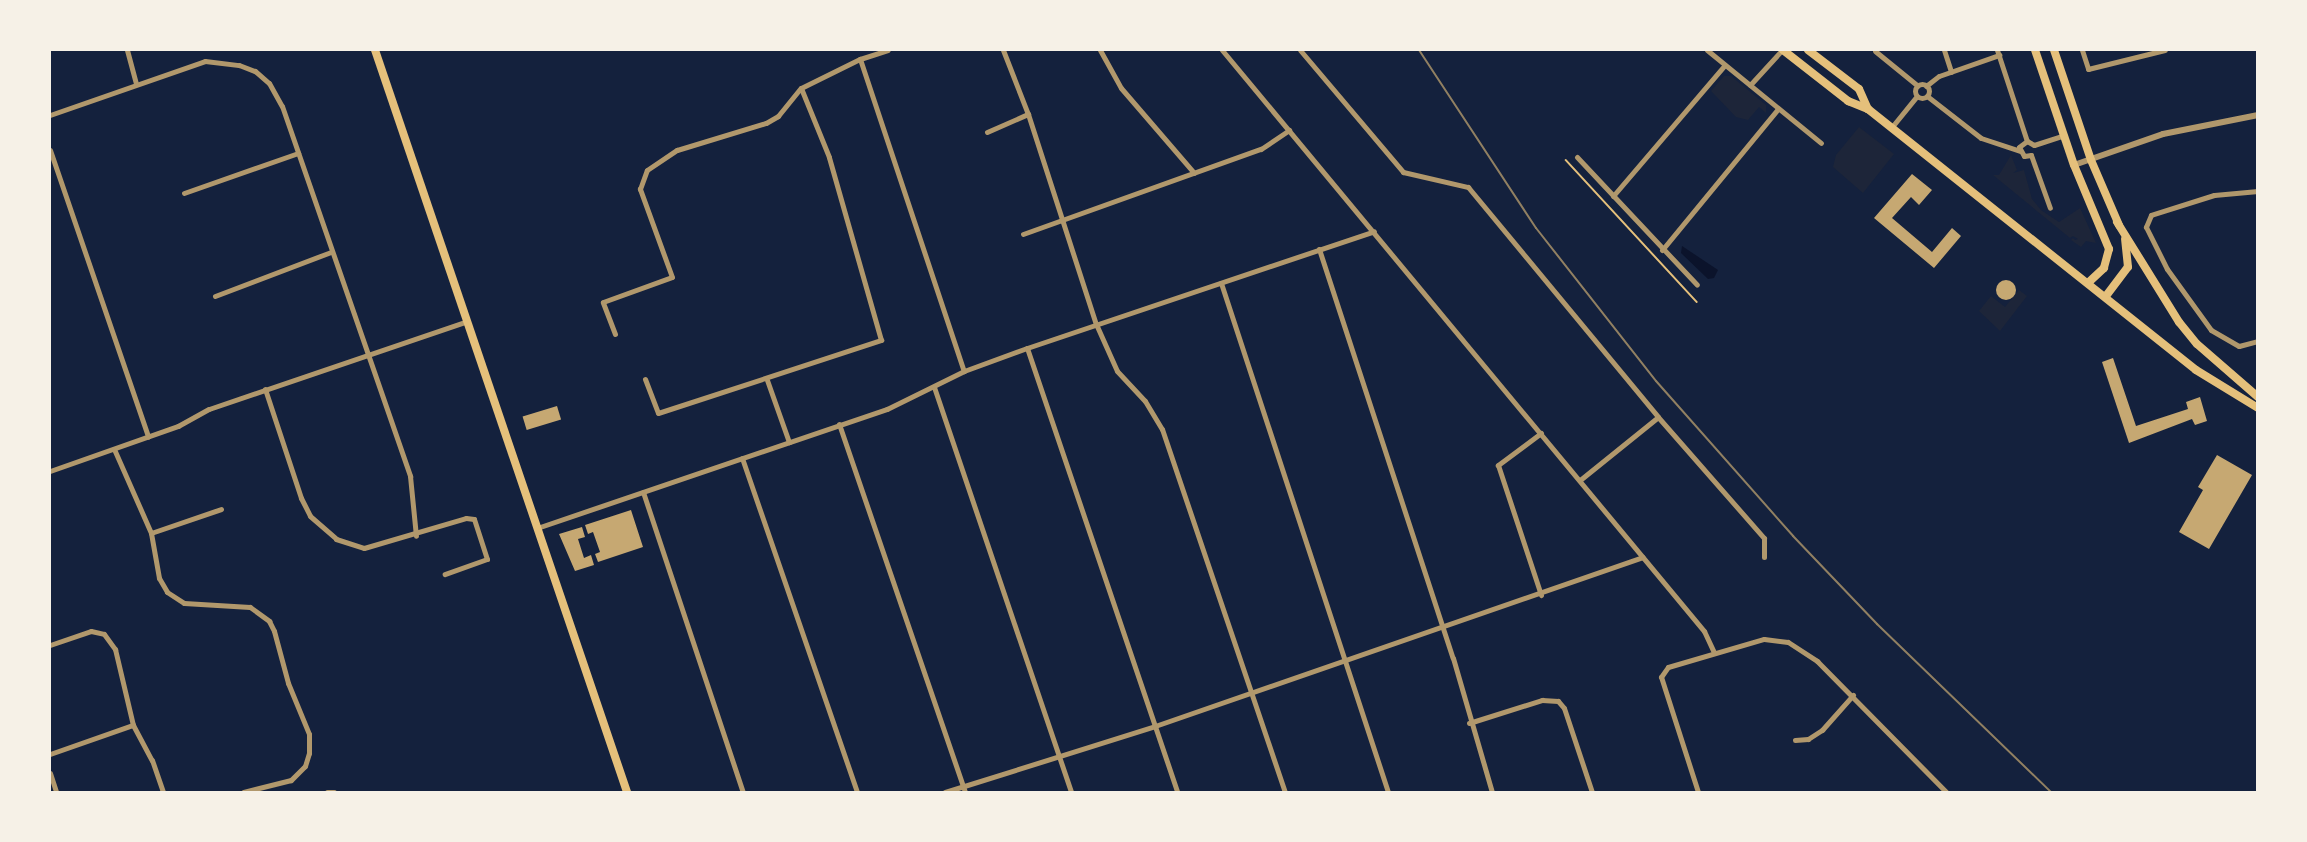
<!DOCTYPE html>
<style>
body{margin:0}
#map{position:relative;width:2307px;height:842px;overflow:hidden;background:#14213d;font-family:"Space Grotesk",sans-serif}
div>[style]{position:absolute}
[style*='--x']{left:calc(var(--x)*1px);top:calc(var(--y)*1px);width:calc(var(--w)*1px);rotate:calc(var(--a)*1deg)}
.green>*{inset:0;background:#1d2539}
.water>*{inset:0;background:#0b132b}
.building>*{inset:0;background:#c6a872;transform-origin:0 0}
.round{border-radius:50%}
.path>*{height:1.5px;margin:-0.75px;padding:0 0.75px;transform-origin:0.75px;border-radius:0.75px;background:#e5c07b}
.minor>*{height:5px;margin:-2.5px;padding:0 2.5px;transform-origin:2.5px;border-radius:2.5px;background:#b1986c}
.minor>.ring{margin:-2.5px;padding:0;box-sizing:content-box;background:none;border:5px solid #b1986c;border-radius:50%}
.tertiary>*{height:6px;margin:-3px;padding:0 3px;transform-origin:3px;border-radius:3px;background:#b1986c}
.secondary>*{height:8px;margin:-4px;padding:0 4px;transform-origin:4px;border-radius:4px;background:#e5c07b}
.primary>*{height:8px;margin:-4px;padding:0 4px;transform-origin:4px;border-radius:4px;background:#e5c07b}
.rail>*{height:2px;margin:-1px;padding:0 1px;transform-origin:1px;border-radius:1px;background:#918062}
span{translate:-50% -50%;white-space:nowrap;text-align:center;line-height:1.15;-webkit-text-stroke:4.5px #f6f1e7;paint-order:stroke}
.frame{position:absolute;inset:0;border:51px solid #f6f1e7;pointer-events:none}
</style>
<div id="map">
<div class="green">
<i style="clip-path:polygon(1724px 76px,1731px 76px,1766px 105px,1766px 113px,1759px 107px,1748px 120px,1736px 117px,1711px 91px)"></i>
<i style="clip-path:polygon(1859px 127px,1894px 154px,1863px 193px,1833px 167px,1836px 155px)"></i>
<i style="clip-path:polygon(2011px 155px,2017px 170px,2013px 173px,2024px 170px,2032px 199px,2041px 210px,2059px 222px,2080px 208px,2096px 243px,2086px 241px,2081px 247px,2071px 240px,2073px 238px,2075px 240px,2078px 239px,2073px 236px,2070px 238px,1993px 175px,1999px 175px)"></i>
<i style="clip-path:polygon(2019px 290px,2027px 296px,2000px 331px,1979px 311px,1991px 296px,2005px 307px)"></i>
</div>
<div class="water">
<i style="clip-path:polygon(1682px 246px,1718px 270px,1714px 278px,1708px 279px,1681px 253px)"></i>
</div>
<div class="building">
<i style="clip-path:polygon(1912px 174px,1932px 190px,1919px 205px,1911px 197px,1892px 218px,1932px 252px,1952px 228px,1961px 236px,1934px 268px,1874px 218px)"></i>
<i class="round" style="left:1996px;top:280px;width:20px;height:20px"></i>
<i style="clip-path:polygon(2113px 358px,2136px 426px,2188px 409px,2186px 402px,2200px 397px,2207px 421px,2195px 425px,2192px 419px,2129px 443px,2102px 362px)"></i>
<i style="left:557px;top:406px;width:14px;height:36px;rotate:73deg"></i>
<i style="clip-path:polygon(2217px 455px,2252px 475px,2209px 549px,2179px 532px,2203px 490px,2198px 487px)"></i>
<i style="clip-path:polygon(631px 510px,643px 547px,598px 562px,595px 554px,600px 552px,593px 532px,588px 534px,585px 525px)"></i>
<i style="clip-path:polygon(582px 527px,585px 537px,578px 539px,584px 558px,591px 555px,594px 565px,575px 571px,559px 534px)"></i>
</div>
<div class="path">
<i style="--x:1566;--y:160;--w:193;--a:47.3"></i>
</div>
<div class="minor">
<i style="--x:127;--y:50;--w:34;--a:75"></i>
<i style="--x:1003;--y:50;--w:69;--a:68.7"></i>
<i style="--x:1028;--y:114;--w:221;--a:72.1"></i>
<i style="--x:1096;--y:324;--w:51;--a:65.9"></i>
<i style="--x:1117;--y:371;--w:41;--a:47"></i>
<i style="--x:1145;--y:401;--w:33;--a:59"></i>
<i style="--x:1162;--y:429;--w:383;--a:71.3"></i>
<i style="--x:1100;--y:50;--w:43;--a:61.1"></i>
<i style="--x:1121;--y:88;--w:112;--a:49.3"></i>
<i style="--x:1222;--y:50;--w:755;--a:50.32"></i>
<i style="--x:1704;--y:631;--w:23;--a:65"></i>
<i style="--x:1300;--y:50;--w:160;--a:49.8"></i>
<i style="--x:1403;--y:172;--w:67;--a:13"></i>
<i style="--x:1468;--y:187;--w:298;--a:50.4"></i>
<i style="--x:1658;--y:417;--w:161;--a:48.8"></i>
<i style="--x:1764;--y:538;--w:19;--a:90"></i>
<i style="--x:1707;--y:50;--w:147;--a:39.2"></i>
<i style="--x:1944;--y:50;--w:23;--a:72"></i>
<i style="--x:1997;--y:50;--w:96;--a:71.8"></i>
<i style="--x:2082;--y:50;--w:20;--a:72"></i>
<i style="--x:2088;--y:69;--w:79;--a:-13.9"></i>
<i style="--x:1875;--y:51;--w:55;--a:39.1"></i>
<i style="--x:860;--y:59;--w:329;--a:71.6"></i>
<i class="ring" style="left:1915px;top:84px;width:9px;height:9px"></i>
<i style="--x:1750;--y:85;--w:47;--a:-47.6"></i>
<i style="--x:1926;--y:86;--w:16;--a:-38"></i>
<i style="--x:1939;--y:76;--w:64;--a:-19.3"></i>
<i style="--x:1927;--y:96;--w:68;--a:37.9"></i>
<i style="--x:1981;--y:138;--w:41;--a:18.4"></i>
<i style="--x:50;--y:115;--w:164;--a:-19.2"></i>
<i style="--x:205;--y:61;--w:34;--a:7"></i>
<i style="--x:239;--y:65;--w:17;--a:21"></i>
<i style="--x:255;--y:71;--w:18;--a:41"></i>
<i style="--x:269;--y:83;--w:26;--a:61"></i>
<i style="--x:282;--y:106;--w:392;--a:70.9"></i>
<i style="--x:410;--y:476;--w:60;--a:84.3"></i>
<i style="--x:1891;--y:128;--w:41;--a:-50.9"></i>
<i style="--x:987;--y:132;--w:45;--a:-23.7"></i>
<i style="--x:2034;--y:145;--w:32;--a:-18"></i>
<i style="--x:50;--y:150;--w:303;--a:71.1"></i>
<i style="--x:2031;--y:155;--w:56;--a:70.3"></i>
<i style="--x:2031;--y:155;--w:7;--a:172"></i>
<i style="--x:2024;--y:156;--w:10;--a:-119"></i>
<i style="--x:2019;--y:147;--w:10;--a:-37"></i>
<i style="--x:2027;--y:141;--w:8;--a:30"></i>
<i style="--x:1577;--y:157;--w:175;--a:46.8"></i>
<i style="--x:2258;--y:191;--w:44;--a:174.8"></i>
<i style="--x:2214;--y:195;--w:66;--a:162.4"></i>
<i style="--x:2151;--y:215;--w:13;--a:113"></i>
<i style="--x:2146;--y:227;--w:47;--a:63.4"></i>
<i style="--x:2167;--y:269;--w:75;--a:54.2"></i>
<i style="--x:2211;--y:330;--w:32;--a:30"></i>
<i style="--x:2239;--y:346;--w:20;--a:-15"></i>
<i style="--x:184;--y:193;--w:121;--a:-19.3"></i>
<i style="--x:1613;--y:196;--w:172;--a:-49.5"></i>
<i style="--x:1023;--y:234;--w:253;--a:-19.7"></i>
<i style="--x:1261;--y:149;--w:34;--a:-34"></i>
<i style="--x:1319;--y:249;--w:430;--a:71.9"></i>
<i style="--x:1453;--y:658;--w:140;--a:73.8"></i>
<i style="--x:1662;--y:250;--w:183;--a:-50.6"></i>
<i style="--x:1221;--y:283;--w:536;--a:71.84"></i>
<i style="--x:215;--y:296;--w:124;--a:-20.8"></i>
<i style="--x:615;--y:334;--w:34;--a:-111"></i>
<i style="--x:603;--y:302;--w:73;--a:-19.9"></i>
<i style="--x:672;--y:277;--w:94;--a:-110"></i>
<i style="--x:640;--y:189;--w:20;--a:-70"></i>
<i style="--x:647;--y:170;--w:36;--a:-34"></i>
<i style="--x:677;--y:150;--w:93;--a:-16.9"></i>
<i style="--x:766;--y:123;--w:14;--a:-30"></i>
<i style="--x:778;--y:116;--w:36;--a:-51"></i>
<i style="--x:1027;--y:348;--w:469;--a:71.3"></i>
<i style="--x:645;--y:379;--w:36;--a:69"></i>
<i style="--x:658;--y:413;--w:235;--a:-18.1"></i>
<i style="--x:881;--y:340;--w:190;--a:-105.9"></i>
<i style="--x:829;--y:157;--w:74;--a:-112.1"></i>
<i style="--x:801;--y:88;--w:66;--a:-26.2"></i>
<i style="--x:860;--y:59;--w:29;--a:-18"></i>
<i style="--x:767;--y:380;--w:66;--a:70.5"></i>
<i style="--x:934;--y:387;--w:428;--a:71.3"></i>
<i style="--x:265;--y:389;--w:115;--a:71.7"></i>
<i style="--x:301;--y:498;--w:20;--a:63"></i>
<i style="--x:310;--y:516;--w:35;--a:41"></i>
<i style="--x:336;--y:539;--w:29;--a:18"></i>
<i style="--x:364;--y:548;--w:106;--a:-16.4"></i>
<i style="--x:466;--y:518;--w:8;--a:7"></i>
<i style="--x:474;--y:519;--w:42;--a:72"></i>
<i style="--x:487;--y:559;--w:45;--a:160.3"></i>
<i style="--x:839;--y:424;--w:389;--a:71.1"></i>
<i style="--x:1541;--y:433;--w:54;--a:143.3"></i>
<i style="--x:1498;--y:465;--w:137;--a:71.7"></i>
<i style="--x:114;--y:449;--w:92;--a:66.2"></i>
<i style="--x:151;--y:533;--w:46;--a:79.9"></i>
<i style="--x:159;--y:578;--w:16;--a:60"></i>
<i style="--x:167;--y:592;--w:20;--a:33"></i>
<i style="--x:184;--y:603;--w:66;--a:3.5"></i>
<i style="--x:250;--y:607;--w:24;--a:36"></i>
<i style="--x:269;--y:621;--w:11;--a:63"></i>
<i style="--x:274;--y:631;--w:54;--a:74.9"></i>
<i style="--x:288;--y:683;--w:55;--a:67.6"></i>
<i style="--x:309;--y:734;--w:19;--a:90"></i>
<i style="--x:309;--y:753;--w:14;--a:107"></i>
<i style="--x:305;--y:766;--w:20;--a:135"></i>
<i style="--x:291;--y:780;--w:49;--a:166"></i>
<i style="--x:742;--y:458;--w:353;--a:71"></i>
<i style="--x:50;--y:471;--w:136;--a:-19.4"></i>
<i style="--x:178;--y:426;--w:35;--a:-29"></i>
<i style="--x:209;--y:409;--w:273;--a:-18.8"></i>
<i style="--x:1580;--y:480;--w:100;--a:-38.9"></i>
<i style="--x:643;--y:492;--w:316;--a:71.6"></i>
<i style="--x:537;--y:528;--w:370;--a:-18.8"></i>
<i style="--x:887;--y:409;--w:86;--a:-26.3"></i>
<i style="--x:964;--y:371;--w:67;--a:-20.1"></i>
<i style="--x:1027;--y:348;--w:366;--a:-18.6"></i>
<i style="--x:151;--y:533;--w:74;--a:-18.9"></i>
<i style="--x:50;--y:645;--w:43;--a:-18.9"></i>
<i style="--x:91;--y:631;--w:13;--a:13"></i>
<i style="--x:104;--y:634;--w:19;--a:54"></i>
<i style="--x:115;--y:649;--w:78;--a:76.7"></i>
<i style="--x:1469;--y:723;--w:77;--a:-17.5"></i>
<i style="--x:1542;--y:700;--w:16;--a:4"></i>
<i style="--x:1558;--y:701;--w:9;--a:49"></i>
<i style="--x:1564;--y:708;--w:89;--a:71.6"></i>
<i style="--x:1795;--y:740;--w:13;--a:-4"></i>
<i style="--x:1808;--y:739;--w:17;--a:-33"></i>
<i style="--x:1822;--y:730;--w:47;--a:-48.5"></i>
<i style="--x:50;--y:754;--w:88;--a:-19.3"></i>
<i style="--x:133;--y:725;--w:40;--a:62"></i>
<i style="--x:152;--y:760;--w:34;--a:71"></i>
<i style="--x:50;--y:773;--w:20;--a:72"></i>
<i style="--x:327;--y:792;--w:7;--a:0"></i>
<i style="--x:945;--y:792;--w:220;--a:-17.4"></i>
<i style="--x:1155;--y:726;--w:516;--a:-19.1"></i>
<i style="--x:1698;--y:792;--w:121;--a:-107.8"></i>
<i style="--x:1661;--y:677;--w:12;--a:-55"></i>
<i style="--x:1668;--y:667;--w:100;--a:-16.3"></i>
<i style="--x:1764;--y:639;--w:24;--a:7"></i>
<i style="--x:1788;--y:642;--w:35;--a:33"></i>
<i style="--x:1817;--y:661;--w:184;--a:45.4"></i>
</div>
<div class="tertiary">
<i style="--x:2074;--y:165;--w:94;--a:-19.2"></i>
<i style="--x:2163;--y:134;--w:97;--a:-11.3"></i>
</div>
<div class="secondary">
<i style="--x:375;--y:50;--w:784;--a:71.24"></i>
<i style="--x:2035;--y:50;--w:121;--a:71.3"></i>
<i style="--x:2074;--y:165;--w:91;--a:67.4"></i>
<i style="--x:2109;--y:249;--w:20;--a:105"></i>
<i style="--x:2104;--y:268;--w:22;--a:137"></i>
<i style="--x:2054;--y:50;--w:116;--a:71.4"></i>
<i style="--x:2091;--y:160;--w:71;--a:66.7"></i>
<i style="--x:2106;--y:296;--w:36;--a:-53"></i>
<i style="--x:2128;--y:267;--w:28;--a:-96"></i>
</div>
<div class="primary">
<i style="--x:1783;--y:50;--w:83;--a:38.1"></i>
<i style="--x:1848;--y:101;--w:22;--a:22"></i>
<i style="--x:1868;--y:109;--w:419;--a:38.5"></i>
<i style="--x:2196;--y:370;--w:73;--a:31.5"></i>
<i style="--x:1808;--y:50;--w:64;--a:37.4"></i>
<i style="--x:1859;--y:89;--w:22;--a:66"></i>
<i style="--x:2117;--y:222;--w:118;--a:58.2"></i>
<i style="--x:2179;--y:322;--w:28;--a:51"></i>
<i style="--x:2197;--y:344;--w:81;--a:41"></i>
</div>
<div class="rail">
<i style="--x:1419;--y:50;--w:213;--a:56.7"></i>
<i style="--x:1536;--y:228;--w:194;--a:51.9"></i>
<i style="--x:1656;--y:381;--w:207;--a:48.5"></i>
<i style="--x:1793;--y:536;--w:122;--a:46.3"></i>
<i style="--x:1877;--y:624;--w:242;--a:44"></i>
</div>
<div class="frame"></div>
</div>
